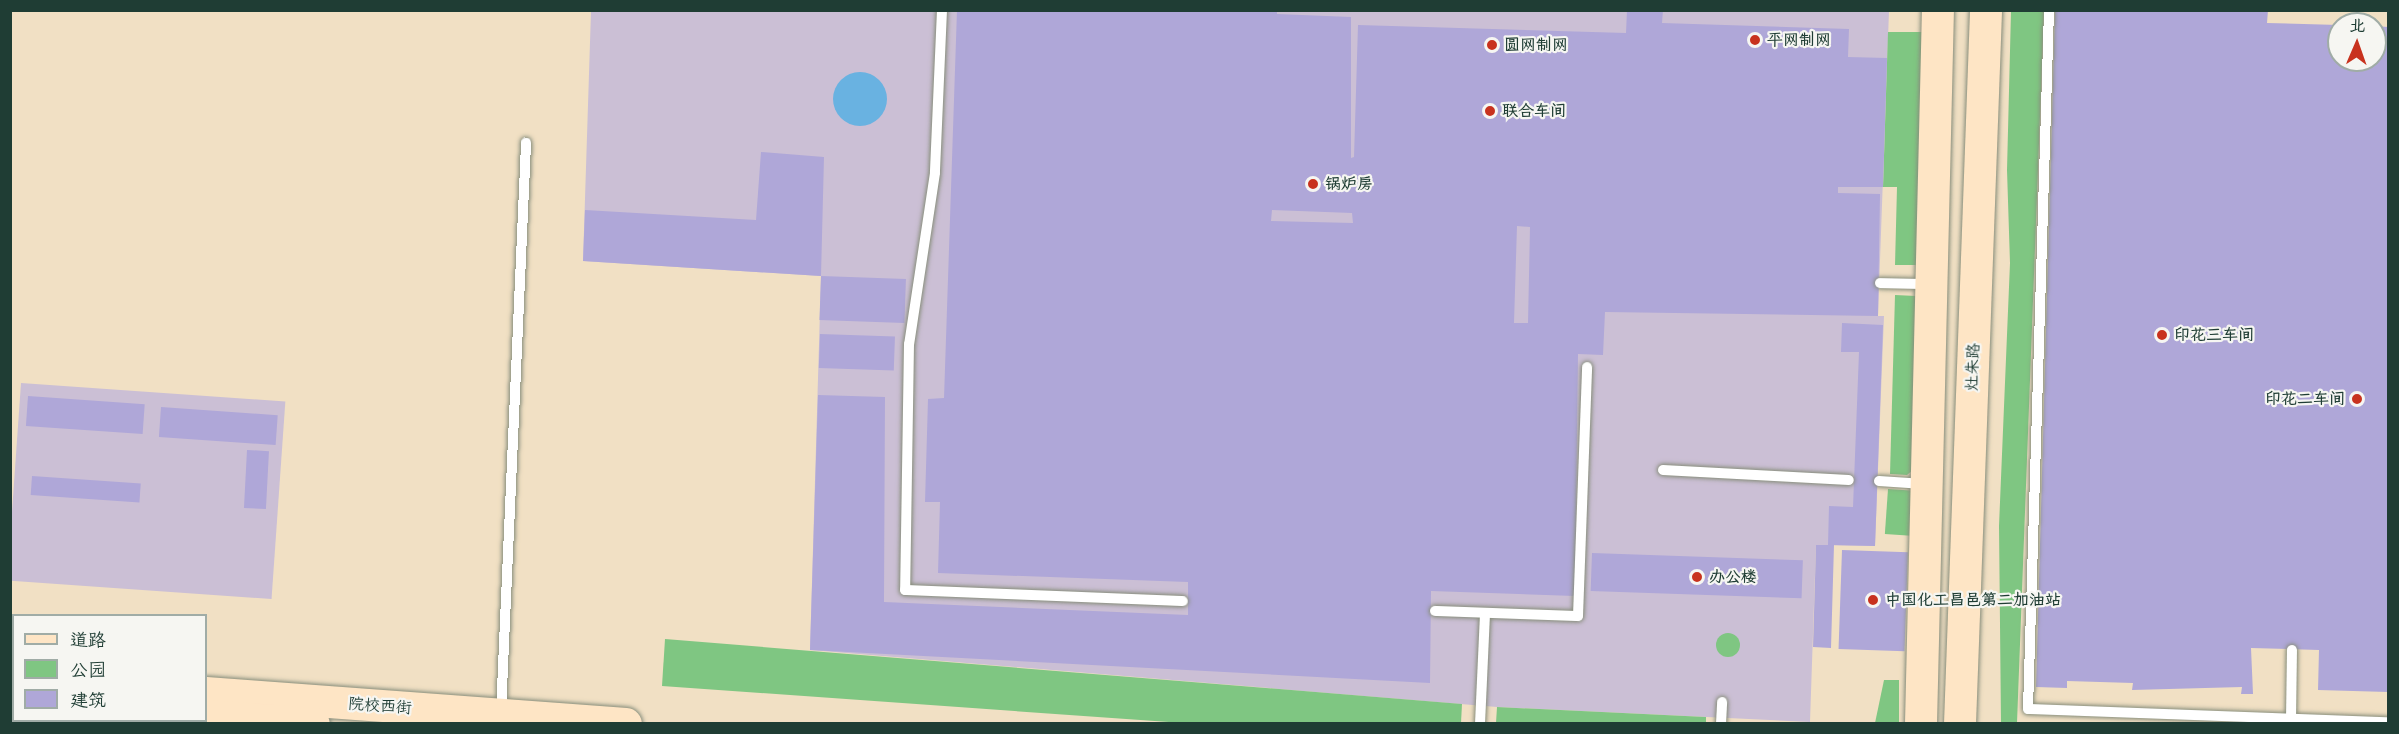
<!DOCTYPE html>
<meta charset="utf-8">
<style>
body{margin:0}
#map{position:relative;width:2399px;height:734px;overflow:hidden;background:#f1e0c4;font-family:"Comic Neue","LXGW WenKai TC",sans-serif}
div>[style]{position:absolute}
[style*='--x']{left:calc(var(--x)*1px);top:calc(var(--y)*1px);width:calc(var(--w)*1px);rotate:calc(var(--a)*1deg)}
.industrial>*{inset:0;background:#cbbfd5;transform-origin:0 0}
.green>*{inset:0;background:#7fc682;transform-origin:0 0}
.round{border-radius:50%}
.water>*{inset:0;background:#69b2e1}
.building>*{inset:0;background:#afa7d8;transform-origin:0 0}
.roads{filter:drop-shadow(0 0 2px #888e7c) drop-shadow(0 0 2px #888e7c)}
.lane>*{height:10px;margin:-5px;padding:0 5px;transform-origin:5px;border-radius:5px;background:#fff}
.secondary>*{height:32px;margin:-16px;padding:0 16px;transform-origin:16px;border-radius:16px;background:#fee5c5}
.dots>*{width:16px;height:16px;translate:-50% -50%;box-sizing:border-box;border:3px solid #f6f6f2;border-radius:50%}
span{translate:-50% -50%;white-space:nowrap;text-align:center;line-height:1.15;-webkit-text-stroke:4.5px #f6f6f2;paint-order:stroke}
.poi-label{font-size:16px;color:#1f3d34;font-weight:700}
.left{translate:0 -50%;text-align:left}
.right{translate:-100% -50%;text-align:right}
.street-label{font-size:16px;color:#1f3d34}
.frame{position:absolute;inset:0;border:12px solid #1f3d34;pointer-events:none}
.legend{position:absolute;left:12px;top:614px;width:195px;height:108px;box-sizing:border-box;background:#f6f6f2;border:2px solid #a0aca6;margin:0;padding:8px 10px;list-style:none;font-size:18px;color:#1f3d34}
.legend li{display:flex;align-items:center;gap:12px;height:30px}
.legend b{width:30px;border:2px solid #a0aca6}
.north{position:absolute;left:2327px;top:12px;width:60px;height:60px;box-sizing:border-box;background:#f6f6f2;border:2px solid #a0aca6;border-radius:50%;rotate:2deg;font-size:16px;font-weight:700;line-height:24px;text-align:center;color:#1f3d34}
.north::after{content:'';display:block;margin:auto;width:21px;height:27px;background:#c8321e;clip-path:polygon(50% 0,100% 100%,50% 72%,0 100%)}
</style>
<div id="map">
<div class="industrial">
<i style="clip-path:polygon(591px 11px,1889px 11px,1878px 316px,1884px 316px,1875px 546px,1816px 545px,1810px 722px,1497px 707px,810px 650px,821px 276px,583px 261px)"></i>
<i style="left:21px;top:383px;width:265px;height:198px;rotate:4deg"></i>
</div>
<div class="green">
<i style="clip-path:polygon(2011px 11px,2044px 11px,2017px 723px,2001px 724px,1999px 526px,2010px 263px,2007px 170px)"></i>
<i style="clip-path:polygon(1888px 32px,1924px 32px,1917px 265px,1895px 265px,1897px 187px,1883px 187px)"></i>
<i style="clip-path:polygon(1895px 295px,1916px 296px,1913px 470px,1907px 475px,1890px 474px)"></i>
<i style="left:1888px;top:489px;width:26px;height:45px;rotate:4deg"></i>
<i class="round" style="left:1716px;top:633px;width:24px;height:24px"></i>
<i style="clip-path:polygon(665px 639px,1462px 704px,1461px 723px,1183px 723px,662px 686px)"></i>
<i style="clip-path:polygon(1884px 680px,1899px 680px,1899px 723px,1875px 723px)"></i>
<i style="clip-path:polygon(1497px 707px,1706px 717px,1706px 723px,1496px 723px)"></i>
</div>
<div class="water">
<i class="round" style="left:833px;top:72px;width:54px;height:54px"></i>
</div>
<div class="building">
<i style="clip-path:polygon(evenodd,957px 10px,1277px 10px,1277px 14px,1351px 17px,1351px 158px,1354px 157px,1358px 25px,1626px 33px,1627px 10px,1663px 10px,1662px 23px,1849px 29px,1848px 57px,1887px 58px,1883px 187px,1838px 187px,1838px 193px,1880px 194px,1878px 316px,1605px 312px,1603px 355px,1578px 354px,1575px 596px,1431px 591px,1430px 683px,810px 650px,818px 395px,885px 397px,884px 602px,1188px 615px,1188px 582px,938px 573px,940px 502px,925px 502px,928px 399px,944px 398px,957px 10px,1272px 210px,1352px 213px,1353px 223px,1271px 221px,1272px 210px,957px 10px,1517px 226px,1530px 227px,1528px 323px,1514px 323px,1517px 226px)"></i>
<i style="clip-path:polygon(2055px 10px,2268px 10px,2267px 23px,2339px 25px,2339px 60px,2375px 60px,2375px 26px,2388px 27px,2388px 692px,2318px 690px,2319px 650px,2251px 648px,2253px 694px,2241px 694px,2242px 687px,2132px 690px,2133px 683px,2067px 681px,2067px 688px,2036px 687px)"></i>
<i style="clip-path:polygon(761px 152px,824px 157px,821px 276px,583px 261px,585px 210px,756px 220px)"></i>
<i style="left:821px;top:276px;width:85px;height:44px;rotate:2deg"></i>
<i style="clip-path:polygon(1842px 323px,1883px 325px,1875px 546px,1834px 545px,1831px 648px,1813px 647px,1816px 545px,1828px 545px,1829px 506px,1853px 507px,1859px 352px,1841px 352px)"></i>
<i style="left:820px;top:334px;width:75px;height:34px;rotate:2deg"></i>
<i style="left:28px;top:396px;width:117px;height:30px;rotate:4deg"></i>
<i style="left:161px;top:407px;width:117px;height:30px;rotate:4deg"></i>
<i style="left:247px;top:450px;width:22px;height:58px;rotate:3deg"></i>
<i style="left:32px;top:476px;width:109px;height:19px;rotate:4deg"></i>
<i style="left:1842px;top:550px;width:66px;height:99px;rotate:2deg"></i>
<i style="left:1592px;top:553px;width:211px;height:38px;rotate:2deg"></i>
</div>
<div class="roads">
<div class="lane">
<i style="--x:942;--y:10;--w:163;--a:92.5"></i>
<i style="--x:935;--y:173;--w:173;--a:98.6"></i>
<i style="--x:909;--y:344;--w:246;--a:90.9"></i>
<i style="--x:905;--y:590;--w:278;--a:2.3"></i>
<i style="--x:2049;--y:10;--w:699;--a:91.72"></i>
<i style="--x:2028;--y:709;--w:360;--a:2.1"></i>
<i style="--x:1880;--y:283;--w:49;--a:1.2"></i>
<i style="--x:1663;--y:470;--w:186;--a:3.1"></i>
<i style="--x:1879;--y:481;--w:45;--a:3.8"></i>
<i style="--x:1435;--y:611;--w:143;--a:2"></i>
<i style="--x:1578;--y:616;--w:249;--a:-87.9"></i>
<i style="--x:501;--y:712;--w:570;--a:-87.48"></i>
<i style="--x:2291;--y:720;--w:70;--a:-89.2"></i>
<i style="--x:1480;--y:724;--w:111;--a:-87.4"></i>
<i style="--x:1721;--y:724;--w:22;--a:-87"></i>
</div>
<div class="secondary">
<i style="--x:206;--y:693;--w:421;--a:4.2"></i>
<i style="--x:10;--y:701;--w:4;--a:14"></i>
<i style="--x:206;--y:716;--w:108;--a:4.2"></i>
<i style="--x:1921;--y:724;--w:714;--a:-88.64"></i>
<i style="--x:1960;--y:724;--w:714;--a:-87.91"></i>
</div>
</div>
<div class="dots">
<i style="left:1755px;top:40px;background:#c8321e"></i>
<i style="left:1492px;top:45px;background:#c8321e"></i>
<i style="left:1490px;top:111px;background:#c8321e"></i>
<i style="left:1313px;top:184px;background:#c8321e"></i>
<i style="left:2162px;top:335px;background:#c8321e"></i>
<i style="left:2357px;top:399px;background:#c8321e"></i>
<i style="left:1697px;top:577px;background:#c8321e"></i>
<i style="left:1873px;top:600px;background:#c8321e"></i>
</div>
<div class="poi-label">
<span class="left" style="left:1767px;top:40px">平网制网</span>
<span class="left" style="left:1504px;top:45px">圆网制网</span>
<span class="left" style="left:1502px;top:111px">联合车间</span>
<span class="left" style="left:1325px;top:184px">锅炉房</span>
<span class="left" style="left:2174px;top:335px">印花三车间</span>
<span class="right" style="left:2345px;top:399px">印花二车间</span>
<span class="left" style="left:1709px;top:577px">办公楼</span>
<span class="left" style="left:1885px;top:600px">中国化工昌邑第二加油站</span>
</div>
<div class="street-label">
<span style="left:1973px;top:367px;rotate:-88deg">灶朱路</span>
<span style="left:380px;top:706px;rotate:4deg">院校西街</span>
</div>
<div class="frame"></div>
<ul class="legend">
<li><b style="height:8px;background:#fee5c5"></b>道路</li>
<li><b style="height:16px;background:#7fc682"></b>公园</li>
<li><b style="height:16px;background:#afa7d8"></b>建筑</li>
</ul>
<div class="north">北</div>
</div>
